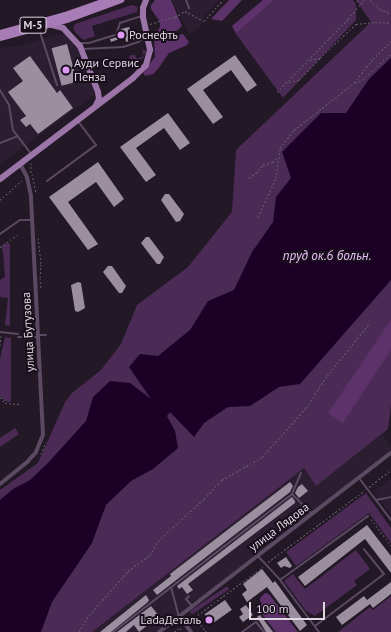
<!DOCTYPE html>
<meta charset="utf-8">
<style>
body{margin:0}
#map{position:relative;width:391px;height:632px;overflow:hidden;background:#221826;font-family:"PT Sans",sans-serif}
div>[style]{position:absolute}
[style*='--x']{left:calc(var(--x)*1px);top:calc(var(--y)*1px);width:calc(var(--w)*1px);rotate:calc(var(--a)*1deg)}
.built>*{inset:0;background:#2c1e31}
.green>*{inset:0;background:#4b2b55;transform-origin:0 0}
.forest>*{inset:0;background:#5d326b}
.water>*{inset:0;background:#1d0026}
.building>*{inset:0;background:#9b8e9f;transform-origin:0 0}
.path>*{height:1px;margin-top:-0.5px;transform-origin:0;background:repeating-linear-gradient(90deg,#655c68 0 2px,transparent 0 4px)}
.service>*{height:2px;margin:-1px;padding:0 1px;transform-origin:1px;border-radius:1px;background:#5c4962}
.minor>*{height:4px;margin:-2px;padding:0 2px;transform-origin:2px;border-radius:2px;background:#5c4962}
.primary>*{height:6px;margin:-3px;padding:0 3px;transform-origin:3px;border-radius:3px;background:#9b74a8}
.trunk>*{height:6px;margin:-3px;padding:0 3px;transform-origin:3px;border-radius:3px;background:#a87cb6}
.dots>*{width:11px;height:11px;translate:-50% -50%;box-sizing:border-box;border:2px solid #190f1c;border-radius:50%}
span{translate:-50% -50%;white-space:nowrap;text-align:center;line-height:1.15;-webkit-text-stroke:4px #190f1c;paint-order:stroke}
.shield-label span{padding:1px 3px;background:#190f1c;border:1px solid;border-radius:3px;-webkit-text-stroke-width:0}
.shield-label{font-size:11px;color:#dfd8e1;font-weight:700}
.poi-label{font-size:12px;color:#dfd8e1}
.left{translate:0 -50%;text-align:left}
.right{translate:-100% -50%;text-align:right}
.street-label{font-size:12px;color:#dfd8e1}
.water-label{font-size:13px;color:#e8c2f6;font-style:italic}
.scale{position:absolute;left:249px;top:602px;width:76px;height:18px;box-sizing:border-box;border:2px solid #dfd8e1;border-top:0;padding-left:5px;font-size:12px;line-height:14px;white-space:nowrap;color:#dfd8e1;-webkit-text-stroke:3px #190f1c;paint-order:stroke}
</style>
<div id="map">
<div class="built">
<i style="clip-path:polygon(172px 0,219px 0,204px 17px,200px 27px,189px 34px)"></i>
<i style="clip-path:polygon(64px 33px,80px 49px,95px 91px,94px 95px,0 164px,0 48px,19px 46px)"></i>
<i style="clip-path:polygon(382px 434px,391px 447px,391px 450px,156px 632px,92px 632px,304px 468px,316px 486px)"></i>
<i style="clip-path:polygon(391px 479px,391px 515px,374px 492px)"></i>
<i style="clip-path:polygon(270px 610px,286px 632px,240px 632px,256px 620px,255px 617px)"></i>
</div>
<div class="green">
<i style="clip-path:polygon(274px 0,353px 0,356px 4px,356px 20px,283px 98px,236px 34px)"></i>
<i style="clip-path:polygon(356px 0,391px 0,391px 405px,388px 429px,316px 486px,304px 468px,92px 632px,0 632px,0 490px,38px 463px,65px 402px,72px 393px,101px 370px,121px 344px,137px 305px,188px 267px,232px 212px,236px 150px,371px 22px)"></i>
<i style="clip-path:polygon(132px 5px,138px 7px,137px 12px,92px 26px,95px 36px,93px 37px,83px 40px,75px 32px,73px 27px,75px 24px)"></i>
<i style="clip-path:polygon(142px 49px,146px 51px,143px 58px,116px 69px,112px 67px,112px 61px,119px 59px,121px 63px,130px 61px,129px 56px,132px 55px,135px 55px,137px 59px,144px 56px)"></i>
<i style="clip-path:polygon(7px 243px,10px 244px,10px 326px,5px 325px,8px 298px,0 297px,0 280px,5px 277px,3px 251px,1px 247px)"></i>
<i style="clip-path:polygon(5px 337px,11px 338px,11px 402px,4px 401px,0 396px,0 359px)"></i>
<i style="clip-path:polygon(15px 428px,19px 434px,0 447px,0 438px)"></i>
<i style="clip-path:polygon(366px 493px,391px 528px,391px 543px,369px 513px,296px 566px,286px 552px)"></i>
<i style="clip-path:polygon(356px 550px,370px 569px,354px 581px,357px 585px,315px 616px,306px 611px,284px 581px,293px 574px,305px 589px)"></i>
<i style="left:227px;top:586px;width:4px;height:45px;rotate:56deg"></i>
<i style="clip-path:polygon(391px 596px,391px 632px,338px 632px,370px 607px,373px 610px)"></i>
</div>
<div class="forest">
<i style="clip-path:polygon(155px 0,171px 0,182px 26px,174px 33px,174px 36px,183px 34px,189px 42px,187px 45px,169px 53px,158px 69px,153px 74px,145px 76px,143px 72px,155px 57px,154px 37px,160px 27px,160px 22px,151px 9px,151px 5px)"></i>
<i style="clip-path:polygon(229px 0,242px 0,222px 21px,211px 19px)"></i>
<i style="clip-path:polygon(263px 0,274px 0,236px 34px,232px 26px)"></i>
<i style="clip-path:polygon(391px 320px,391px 350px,343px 423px,328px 413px)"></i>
<i style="clip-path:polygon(265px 593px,269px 594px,298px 632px,276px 632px,272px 627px,261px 612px,260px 598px)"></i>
</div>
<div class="water">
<i style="clip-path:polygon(391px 58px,391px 280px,300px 384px,279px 387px,250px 406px,228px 407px,204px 423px,194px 437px,170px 412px,167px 416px,175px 431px,178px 448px,153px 469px,131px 481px,106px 505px,92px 543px,52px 602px,41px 632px,0 632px,0 500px,13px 489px,30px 480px,47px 464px,86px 421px,93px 397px,110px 381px,130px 383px,151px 399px,129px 367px,140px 354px,158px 356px,190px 330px,208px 301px,234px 290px,252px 252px,273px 222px,276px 197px,291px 178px,282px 152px,321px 113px,346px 113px,369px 79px)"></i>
</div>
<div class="building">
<i style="clip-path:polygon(129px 27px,135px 39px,126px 42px,125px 37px,111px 42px,110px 39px,118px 37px,121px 29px)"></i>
<i style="left:67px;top:44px;width:39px;height:16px;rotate:75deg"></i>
<i style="clip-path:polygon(235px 55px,257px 85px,247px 92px,231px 70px,203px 90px,223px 117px,213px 124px,187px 89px)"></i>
<i style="clip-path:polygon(30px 56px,57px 93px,60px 90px,73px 108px,38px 134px,30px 124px,26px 127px,20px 120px,26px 116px,8px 92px,23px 81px,13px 68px)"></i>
<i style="clip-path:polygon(168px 113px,190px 143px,180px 150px,164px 128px,136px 148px,156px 175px,146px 182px,120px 147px)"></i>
<i style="clip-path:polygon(98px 162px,124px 199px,114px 207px,96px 182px,68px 202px,98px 244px,88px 250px,49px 197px)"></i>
<i style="clip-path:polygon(165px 194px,169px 194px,184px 214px,180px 221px,176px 222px,161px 200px)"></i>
<i style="clip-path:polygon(146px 237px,149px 237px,164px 257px,160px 264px,157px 264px,141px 243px)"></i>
<i style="clip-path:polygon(108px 266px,112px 266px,126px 286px,122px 293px,119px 293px,103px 272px)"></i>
<i style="clip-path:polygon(78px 282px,81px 283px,85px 308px,78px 312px,75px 311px,71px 285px)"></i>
<i style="clip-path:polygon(290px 482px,293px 486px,290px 492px,157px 595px,153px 590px,171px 576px,170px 574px)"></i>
<i style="clip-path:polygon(302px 484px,308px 491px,299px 498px,295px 493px,298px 487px)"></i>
<i style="clip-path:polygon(292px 497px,295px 501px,295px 503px,188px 584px,193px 590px,187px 594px,182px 587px,179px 589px,177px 586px)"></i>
<i style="clip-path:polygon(367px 525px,391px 556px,391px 573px,365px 539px,305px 586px,298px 577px)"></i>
<i style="clip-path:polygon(286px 557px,292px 566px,290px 568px,284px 566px,281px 568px,277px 563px)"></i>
<i style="clip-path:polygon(262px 569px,273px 583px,275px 581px,307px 625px,300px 631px,267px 587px,247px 602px,242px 594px,247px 590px,243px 584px)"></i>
<i style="clip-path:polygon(391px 582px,391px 594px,373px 608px,370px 604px,342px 625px,336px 617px,364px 596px,367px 600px)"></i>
<i style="clip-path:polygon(146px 595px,149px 600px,148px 602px,111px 632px,100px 632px)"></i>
<i style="left:225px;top:600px;width:12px;height:25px;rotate:55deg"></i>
<i style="clip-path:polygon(246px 605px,253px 615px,243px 622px,239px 617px,243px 614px,240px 609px)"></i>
<i style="clip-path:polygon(151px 606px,159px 616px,139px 632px,134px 625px,126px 632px,117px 632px)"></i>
<i style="clip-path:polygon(260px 615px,273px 632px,266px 632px,257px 617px)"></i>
</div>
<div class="path">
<i style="--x:357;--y:0;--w:5;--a:53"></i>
<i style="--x:370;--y:0;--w:13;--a:42"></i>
<i style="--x:380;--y:9;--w:12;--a:24"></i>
<i style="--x:150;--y:24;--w:26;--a:-16"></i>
<i style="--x:175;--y:17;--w:12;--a:-31"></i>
<i style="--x:185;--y:11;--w:21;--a:28"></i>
<i style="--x:204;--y:21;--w:28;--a:-48"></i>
<i style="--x:310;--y:60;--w:10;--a:-11"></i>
<i style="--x:320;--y:58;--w:50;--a:-43.4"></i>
<i style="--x:356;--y:24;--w:19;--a:-6"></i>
<i style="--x:375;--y:22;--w:16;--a:4"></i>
<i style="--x:289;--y:82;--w:10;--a:-11"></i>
<i style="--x:299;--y:80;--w:30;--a:-46"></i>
<i style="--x:355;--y:83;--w:8;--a:-23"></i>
<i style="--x:362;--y:80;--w:39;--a:-42"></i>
<i style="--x:277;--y:92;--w:102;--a:-45.8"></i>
<i style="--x:348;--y:19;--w:25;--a:-50"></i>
<i style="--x:31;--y:163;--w:10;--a:90"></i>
<i style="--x:32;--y:174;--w:19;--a:78"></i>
<i style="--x:249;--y:178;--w:9;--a:-36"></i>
<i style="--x:256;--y:173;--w:11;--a:-49"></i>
<i style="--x:263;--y:165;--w:9;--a:-18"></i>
<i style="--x:272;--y:162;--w:8;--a:-40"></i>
<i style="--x:0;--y:200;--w:31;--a:-42"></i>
<i style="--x:258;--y:217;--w:43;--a:-65.2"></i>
<i style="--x:276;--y:178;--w:30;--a:-82"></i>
<i style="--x:280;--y:148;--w:23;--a:-52"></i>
<i style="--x:294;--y:130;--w:76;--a:-38.1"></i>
<i style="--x:354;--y:83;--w:31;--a:-52"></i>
<i style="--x:373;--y:59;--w:25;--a:-45"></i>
<i style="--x:38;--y:238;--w:26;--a:83"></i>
<i style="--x:41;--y:264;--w:13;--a:94"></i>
<i style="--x:0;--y:247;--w:21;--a:-35"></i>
<i style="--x:40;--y:278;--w:11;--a:85"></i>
<i style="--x:31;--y:289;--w:21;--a:87"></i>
<i style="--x:0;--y:345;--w:10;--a:-84"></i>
<i style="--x:0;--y:397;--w:8;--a:50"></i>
<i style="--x:5;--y:403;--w:15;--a:4"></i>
<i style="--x:41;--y:454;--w:13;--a:-67"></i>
<i style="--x:369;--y:487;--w:28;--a:-38"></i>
<i style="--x:371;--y:519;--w:34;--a:53"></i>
<i style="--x:268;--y:562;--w:119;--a:-36.5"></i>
<i style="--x:196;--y:618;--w:17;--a:54"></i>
<i style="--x:188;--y:622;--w:93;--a:-36.3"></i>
<i style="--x:180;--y:628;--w:5;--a:53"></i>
<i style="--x:79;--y:632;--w:20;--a:-60"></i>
<i style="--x:89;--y:615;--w:59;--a:-48.4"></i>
<i style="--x:128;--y:571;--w:27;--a:-36"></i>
<i style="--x:150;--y:555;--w:16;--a:-60"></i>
<i style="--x:158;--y:541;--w:62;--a:-42.4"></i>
<i style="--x:204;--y:499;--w:26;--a:-47"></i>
<i style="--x:222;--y:480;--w:46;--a:-29.9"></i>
<i style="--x:262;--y:457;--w:66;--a:-48.1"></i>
<i style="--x:306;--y:408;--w:38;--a:-57"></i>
<i style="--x:327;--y:376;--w:67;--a:-51.1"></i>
<i style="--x:174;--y:632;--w:8;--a:-40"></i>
</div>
<div class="service">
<i style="--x:186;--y:0;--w:9;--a:69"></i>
<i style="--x:39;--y:29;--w:59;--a:72.2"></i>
<i style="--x:80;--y:43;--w:9;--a:0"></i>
<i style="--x:89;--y:43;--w:28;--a:-17"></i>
<i style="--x:116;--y:35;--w:13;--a:-72"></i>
<i style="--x:120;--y:23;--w:23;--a:-18"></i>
<i style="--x:83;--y:49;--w:40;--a:-2.9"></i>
<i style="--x:123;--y:47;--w:16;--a:-18"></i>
<i style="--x:138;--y:42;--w:9;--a:-32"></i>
<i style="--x:0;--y:90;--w:17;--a:59"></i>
<i style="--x:9;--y:105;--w:25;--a:81"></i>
<i style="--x:13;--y:130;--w:30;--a:53"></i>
<i style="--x:0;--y:143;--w:19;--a:-21"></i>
<i style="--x:47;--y:181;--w:61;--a:-36.3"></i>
<i style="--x:96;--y:145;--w:30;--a:-127"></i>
<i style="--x:0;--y:234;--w:24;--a:-35"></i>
<i style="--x:20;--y:220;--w:12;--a:0"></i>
<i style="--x:0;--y:332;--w:18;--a:6"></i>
<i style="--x:39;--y:335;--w:7;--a:0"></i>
<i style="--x:18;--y:337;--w:20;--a:0"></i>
<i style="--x:359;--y:478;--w:53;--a:52.7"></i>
<i style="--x:292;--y:494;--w:23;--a:-67"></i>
<i style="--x:376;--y:500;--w:15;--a:-11"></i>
<i style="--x:257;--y:555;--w:34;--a:47"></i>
<i style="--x:280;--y:580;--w:65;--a:53.1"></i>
<i style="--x:280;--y:580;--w:109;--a:-36"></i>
<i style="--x:171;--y:587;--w:30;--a:75"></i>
<i style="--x:189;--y:596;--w:4;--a:135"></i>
<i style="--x:186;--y:599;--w:9;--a:49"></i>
<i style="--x:315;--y:626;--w:86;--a:-37"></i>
<i style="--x:384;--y:574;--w:32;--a:-129"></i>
<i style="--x:113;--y:632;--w:226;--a:-37.6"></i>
<i style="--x:292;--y:494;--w:27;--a:45"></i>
<i style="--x:242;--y:632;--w:17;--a:-36"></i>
<i style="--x:256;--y:622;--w:13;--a:51"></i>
</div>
<div class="minor">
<i style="--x:0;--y:484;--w:36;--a:-39"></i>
<i style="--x:28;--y:461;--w:12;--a:-48"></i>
<i style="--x:36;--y:452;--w:18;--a:-68"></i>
<i style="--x:43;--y:435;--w:239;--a:-92.9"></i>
<i style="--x:31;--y:196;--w:19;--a:-102"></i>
<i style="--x:27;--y:177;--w:15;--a:-118"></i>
<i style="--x:179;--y:616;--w:20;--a:53"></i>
<i style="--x:159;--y:632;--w:293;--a:-37.7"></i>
</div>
<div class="primary">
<i style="--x:52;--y:25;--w:11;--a:15"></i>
<i style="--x:63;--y:28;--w:25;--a:47"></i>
<i style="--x:80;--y:46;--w:49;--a:68.6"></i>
<i style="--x:98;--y:92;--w:7;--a:82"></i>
<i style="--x:99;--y:99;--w:7;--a:117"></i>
<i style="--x:0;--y:179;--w:167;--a:-37.2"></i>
<i style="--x:133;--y:78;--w:18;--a:-45"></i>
<i style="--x:146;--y:65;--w:16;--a:-75"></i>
<i style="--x:150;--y:50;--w:34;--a:-102"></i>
<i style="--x:143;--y:17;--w:9;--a:-90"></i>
<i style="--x:143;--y:8;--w:9;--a:-69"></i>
</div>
<div class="trunk">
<i style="--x:0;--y:33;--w:67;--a:-15.5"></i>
<i style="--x:65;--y:15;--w:46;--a:-19.2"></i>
<i style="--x:0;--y:38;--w:69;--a:-15"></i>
<i style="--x:67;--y:20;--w:58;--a:-20.3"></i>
</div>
<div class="dots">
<i style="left:121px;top:35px;background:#dd99f4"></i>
<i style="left:66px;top:70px;background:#dd99f4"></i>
<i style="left:209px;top:620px;background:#dd99f4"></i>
</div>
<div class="shield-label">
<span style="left:33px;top:25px">М-5</span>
</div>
<div class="poi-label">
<span class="left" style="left:129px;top:35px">Роснефть</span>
<span class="left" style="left:74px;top:70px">Ауди Сервис<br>Пенза</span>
<span class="right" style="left:201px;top:620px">LadaДеталь</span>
</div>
<div class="street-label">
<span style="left:28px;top:332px;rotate:-93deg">улица Бутузова</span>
<span style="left:279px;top:527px;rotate:-37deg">улица Лядова</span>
</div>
<div class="water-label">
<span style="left:327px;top:256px">пруд ок.6 больн.</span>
</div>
<div class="scale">100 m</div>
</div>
